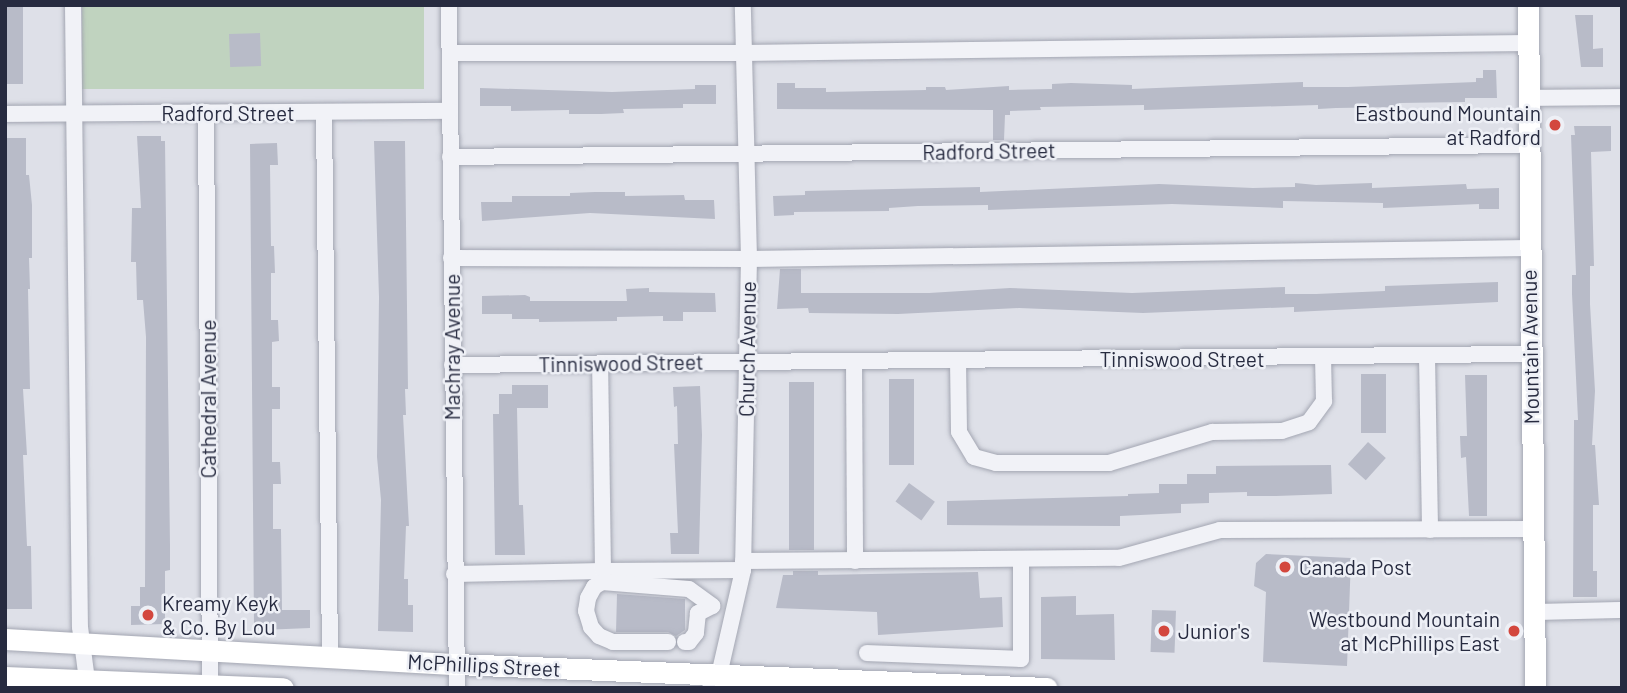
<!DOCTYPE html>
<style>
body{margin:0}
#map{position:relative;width:1627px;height:693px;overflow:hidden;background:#dee0e8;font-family:Barlow,sans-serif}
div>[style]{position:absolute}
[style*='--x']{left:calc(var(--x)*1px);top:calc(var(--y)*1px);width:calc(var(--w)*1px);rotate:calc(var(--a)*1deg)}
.green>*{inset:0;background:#c0d3bf;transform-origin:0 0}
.building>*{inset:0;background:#b8bbc8;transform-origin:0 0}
.roads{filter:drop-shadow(0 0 2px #a3a6b2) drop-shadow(0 0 2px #a3a6b2)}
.minor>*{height:16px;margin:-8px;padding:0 8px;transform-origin:8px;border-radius:8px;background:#f1f2f7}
.major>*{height:21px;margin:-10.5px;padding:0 10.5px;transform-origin:10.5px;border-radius:10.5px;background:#fff}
.dots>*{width:19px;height:19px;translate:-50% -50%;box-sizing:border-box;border:4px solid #eef0f6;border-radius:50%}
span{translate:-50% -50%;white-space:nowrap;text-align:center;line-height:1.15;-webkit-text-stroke:5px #eef0f6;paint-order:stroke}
.street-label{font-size:21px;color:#272b40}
.poi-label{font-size:21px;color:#272b40}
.right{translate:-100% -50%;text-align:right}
.left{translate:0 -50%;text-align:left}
.frame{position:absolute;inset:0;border:7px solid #272b40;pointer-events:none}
</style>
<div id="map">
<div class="green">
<i style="left:82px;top:5px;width:342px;height:84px"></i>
</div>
<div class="building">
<i style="left:5px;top:5px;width:18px;height:79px"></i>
<i style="clip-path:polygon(1575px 15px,1593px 15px,1593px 49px,1603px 48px,1603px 67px,1581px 67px)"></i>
<i style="left:260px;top:33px;width:33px;height:31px;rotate:88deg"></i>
<i style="clip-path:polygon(1483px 70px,1496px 70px,1497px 98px,1465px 98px,1465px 102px,1399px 103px,1399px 107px,1336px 108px,1318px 109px,1318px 105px,1144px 110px,1144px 105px,1040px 107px,1041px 110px,1010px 111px,1010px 115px,1005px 115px,1004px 140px,993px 140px,993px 110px,777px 109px,777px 83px,795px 83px,795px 88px,826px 88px,826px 92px,926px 90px,926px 87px,945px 87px,946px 90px,1009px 86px,1009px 90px,1052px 89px,1052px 84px,1071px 83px,1132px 85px,1132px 89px,1303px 82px,1303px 87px,1348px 87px,1476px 82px,1476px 78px,1483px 78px)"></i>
<i style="clip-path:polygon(695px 85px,716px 85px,716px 104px,683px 104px,683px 108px,623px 109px,624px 113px,601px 114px,569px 114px,569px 110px,511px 111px,511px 106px,480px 106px,480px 88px,612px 92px,695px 89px)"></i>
<i style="clip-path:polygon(1574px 126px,1611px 126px,1611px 151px,1591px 152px,1594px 266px,1590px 266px,1590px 304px,1595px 391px,1592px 445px,1595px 445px,1599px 505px,1593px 505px,1593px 571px,1597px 571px,1597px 597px,1573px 597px,1574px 420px,1578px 420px,1572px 294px,1572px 275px,1576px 275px,1571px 135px,1575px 135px)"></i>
<i style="clip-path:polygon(137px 136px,161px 136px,161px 141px,165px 141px,170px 546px,170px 570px,165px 571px,165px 624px,131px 625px,131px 606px,140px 606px,140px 587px,145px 587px,146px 337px,143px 300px,137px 300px,136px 262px,131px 262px,132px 208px,141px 208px)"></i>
<i style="clip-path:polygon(5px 138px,26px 138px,26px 175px,29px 175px,32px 205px,32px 258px,29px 258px,30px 289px,28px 289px,30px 389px,23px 389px,27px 455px,23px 455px,27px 546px,31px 546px,32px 609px,5px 609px)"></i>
<i style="clip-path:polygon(374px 141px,405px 141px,408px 389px,405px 389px,406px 415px,403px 415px,409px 526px,406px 526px,404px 579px,408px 579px,408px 605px,413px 605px,413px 632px,378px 631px,381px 500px,377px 457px,379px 297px)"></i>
<i style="clip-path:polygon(277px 143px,278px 165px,270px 165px,271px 246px,274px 246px,275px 273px,271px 273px,271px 320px,278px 320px,279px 341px,272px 342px,272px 387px,280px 387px,280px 409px,272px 409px,272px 462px,280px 462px,281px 484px,273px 484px,273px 529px,281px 529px,282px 610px,310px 610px,310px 628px,262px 630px,254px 627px,250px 144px)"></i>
<i style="clip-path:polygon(1295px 183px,1316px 185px,1372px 183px,1372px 188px,1466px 184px,1467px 189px,1499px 188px,1499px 209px,1479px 209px,1479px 204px,1383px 208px,1383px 203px,1283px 201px,1283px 208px,1172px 204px,988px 210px,988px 205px,918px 206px,889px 208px,889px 211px,794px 212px,794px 215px,774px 216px,773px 196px,805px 195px,805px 191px,980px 187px,980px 192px,1159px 184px,1253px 188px,1295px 187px)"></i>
<i style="clip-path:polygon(595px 192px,625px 192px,625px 196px,684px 195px,685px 200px,714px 200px,715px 219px,590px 213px,482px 221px,481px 202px,512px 202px,512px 196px,570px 196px,570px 193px)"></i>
<i style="clip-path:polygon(780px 269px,801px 269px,801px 293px,929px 293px,1010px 288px,1132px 293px,1285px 287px,1285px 294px,1316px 294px,1385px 291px,1385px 286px,1498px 282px,1498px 302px,1294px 312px,1294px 307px,1143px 313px,1019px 308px,898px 314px,809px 313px,808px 308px,777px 309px)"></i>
<i style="clip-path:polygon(649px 288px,649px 292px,715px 293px,716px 312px,683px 312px,683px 321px,663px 321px,663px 316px,617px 317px,617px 321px,539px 322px,539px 319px,512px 319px,512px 314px,482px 314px,482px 296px,525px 295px,530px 297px,530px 301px,627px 301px,626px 289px)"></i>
<i style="left:1361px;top:374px;width:25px;height:59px"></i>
<i style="clip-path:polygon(1465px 375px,1487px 375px,1487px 516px,1469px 516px,1466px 457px,1461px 458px,1460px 436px,1467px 436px)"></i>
<i style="left:889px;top:379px;width:25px;height:86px"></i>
<i style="left:789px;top:382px;width:25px;height:168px"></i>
<i style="clip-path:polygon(512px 385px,548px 385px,548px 408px,517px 408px,519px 505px,523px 505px,525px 555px,495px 555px,493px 414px,499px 414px,499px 394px,512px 394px)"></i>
<i style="clip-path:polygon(700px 386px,702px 435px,699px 554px,671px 554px,670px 533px,678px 533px,674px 444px,678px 444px,677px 406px,674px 407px,673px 387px)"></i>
<i style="left:1368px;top:442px;width:24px;height:30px;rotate:42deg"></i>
<i style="clip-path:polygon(1331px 465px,1332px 494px,1276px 496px,1247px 496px,1247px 492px,1209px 493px,1209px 503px,1181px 504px,1181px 513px,1120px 516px,1120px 526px,947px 525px,947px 501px,1128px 496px,1128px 494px,1159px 493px,1159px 484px,1187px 484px,1187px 474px,1216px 474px,1216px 466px)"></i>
<i style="left:909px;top:483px;width:32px;height:23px;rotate:36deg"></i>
<i style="clip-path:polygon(1266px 554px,1351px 558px,1347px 666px,1263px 662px,1266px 592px,1254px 586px,1256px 563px)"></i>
<i style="clip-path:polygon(793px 571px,818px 571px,818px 575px,978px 572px,980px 598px,1002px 597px,1003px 627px,878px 635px,877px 612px,776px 608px,783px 575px,793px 575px)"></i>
<i style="clip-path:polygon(617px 594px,685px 599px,685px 630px,676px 636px,668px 632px,616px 632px)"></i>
<i style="clip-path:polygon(1076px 596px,1076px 615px,1114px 614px,1115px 660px,1041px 659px,1041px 597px)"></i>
<i style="left:1152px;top:610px;width:24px;height:42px;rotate:2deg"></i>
</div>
<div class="roads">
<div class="minor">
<i style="--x:73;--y:5;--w:622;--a:89.36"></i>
<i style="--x:80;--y:627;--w:62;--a:82.5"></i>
<i style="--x:449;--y:5;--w:683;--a:89.33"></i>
<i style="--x:450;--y:53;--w:292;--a:0"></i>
<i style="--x:742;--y:53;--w:786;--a:-0.73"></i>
<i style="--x:1528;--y:98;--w:94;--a:-0.6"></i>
<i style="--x:206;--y:112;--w:573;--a:89.6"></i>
<i style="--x:324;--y:112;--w:545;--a:89.37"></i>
<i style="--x:5;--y:114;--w:445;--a:-0.4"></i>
<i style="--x:450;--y:157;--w:1078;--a:-0.64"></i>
<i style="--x:451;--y:258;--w:298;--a:0.2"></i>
<i style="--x:749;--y:259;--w:780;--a:-0.81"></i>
<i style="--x:1427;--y:356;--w:174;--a:89"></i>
<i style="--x:958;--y:360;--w:72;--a:89.2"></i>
<i style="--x:959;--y:432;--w:29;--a:59"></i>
<i style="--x:974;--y:457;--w:23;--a:15"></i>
<i style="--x:996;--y:463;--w:113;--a:0"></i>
<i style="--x:1109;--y:463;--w:108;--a:-16.8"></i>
<i style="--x:1212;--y:432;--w:70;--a:-0.8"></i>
<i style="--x:1282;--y:431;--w:28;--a:-18"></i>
<i style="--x:1309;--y:422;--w:26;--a:-54"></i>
<i style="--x:1324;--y:401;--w:43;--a:-91.3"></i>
<i style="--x:854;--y:361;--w:200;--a:89.7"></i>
<i style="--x:452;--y:365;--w:1077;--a:-0.59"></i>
<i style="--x:743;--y:561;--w:376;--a:-0.5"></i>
<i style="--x:1119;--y:558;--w:105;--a:-15.5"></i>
<i style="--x:1220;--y:530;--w:313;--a:-0.2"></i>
<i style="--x:603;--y:571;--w:140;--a:-0.4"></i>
<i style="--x:454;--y:574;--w:149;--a:-1.2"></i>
<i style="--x:603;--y:571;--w:208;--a:-90.8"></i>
<i style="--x:1534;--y:612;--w:88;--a:-1.3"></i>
<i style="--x:668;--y:642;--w:55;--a:180"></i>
<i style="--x:613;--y:642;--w:15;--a:-157"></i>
<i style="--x:599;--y:636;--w:12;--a:-132"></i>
<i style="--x:591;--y:627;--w:17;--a:-107"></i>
<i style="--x:586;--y:611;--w:13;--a:-81"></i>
<i style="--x:588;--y:598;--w:13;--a:-61"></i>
<i style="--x:594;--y:587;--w:9;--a:-32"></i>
<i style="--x:602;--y:582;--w:87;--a:4.6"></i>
<i style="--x:689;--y:589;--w:29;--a:36"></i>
<i style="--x:712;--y:606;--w:16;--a:153"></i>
<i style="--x:698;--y:613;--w:20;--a:96"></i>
<i style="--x:696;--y:633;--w:11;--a:128"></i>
<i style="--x:689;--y:642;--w:4;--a:180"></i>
<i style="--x:867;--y:653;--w:154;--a:2.2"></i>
<i style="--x:1021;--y:659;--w:100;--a:-90"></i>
<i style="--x:710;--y:688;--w:16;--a:-55"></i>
<i style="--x:719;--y:675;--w:108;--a:-77.1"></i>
<i style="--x:743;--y:570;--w:311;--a:-88.9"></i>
<i style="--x:749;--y:259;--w:254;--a:-91.4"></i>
</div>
<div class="major">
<i style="--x:1528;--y:5;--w:683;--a:89.41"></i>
<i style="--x:5;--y:639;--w:452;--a:3.2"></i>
<i style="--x:456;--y:664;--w:591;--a:2.33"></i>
<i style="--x:5;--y:677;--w:278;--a:2.3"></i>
</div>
</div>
<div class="dots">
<i style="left:1555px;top:125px;background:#d3473e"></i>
<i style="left:1285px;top:567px;background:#d3473e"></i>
<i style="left:148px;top:615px;background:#d3473e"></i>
<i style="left:1164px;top:631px;background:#d3473e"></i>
<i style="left:1514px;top:631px;background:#d3473e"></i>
</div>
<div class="street-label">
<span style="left:228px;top:113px">Radford Street</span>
<span style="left:989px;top:151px;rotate:-1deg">Radford Street</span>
<span style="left:452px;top:347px;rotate:-90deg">Machray Avenue</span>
<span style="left:1530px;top:347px;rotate:-91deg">Mountain Avenue</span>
<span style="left:747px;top:349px;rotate:-89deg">Church Avenue</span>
<span style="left:1182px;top:359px">Tinniswood Street</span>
<span style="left:621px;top:363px;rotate:-1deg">Tinniswood Street</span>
<span style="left:208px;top:399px;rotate:-90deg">Cathedral Avenue</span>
<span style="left:484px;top:665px;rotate:3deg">McPhillips Street</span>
</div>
<div class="poi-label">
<span class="right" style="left:1541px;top:125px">Eastbound Mountain<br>at Radford</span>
<span class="left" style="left:1299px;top:567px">Canada Post</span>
<span class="left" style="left:162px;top:615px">Kreamy Keyk<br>&amp; Co. By Lou</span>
<span class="right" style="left:1500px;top:631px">Westbound Mountain<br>at McPhillips East</span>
<span class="left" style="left:1178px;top:631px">Junior's</span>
</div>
<div class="frame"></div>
</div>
